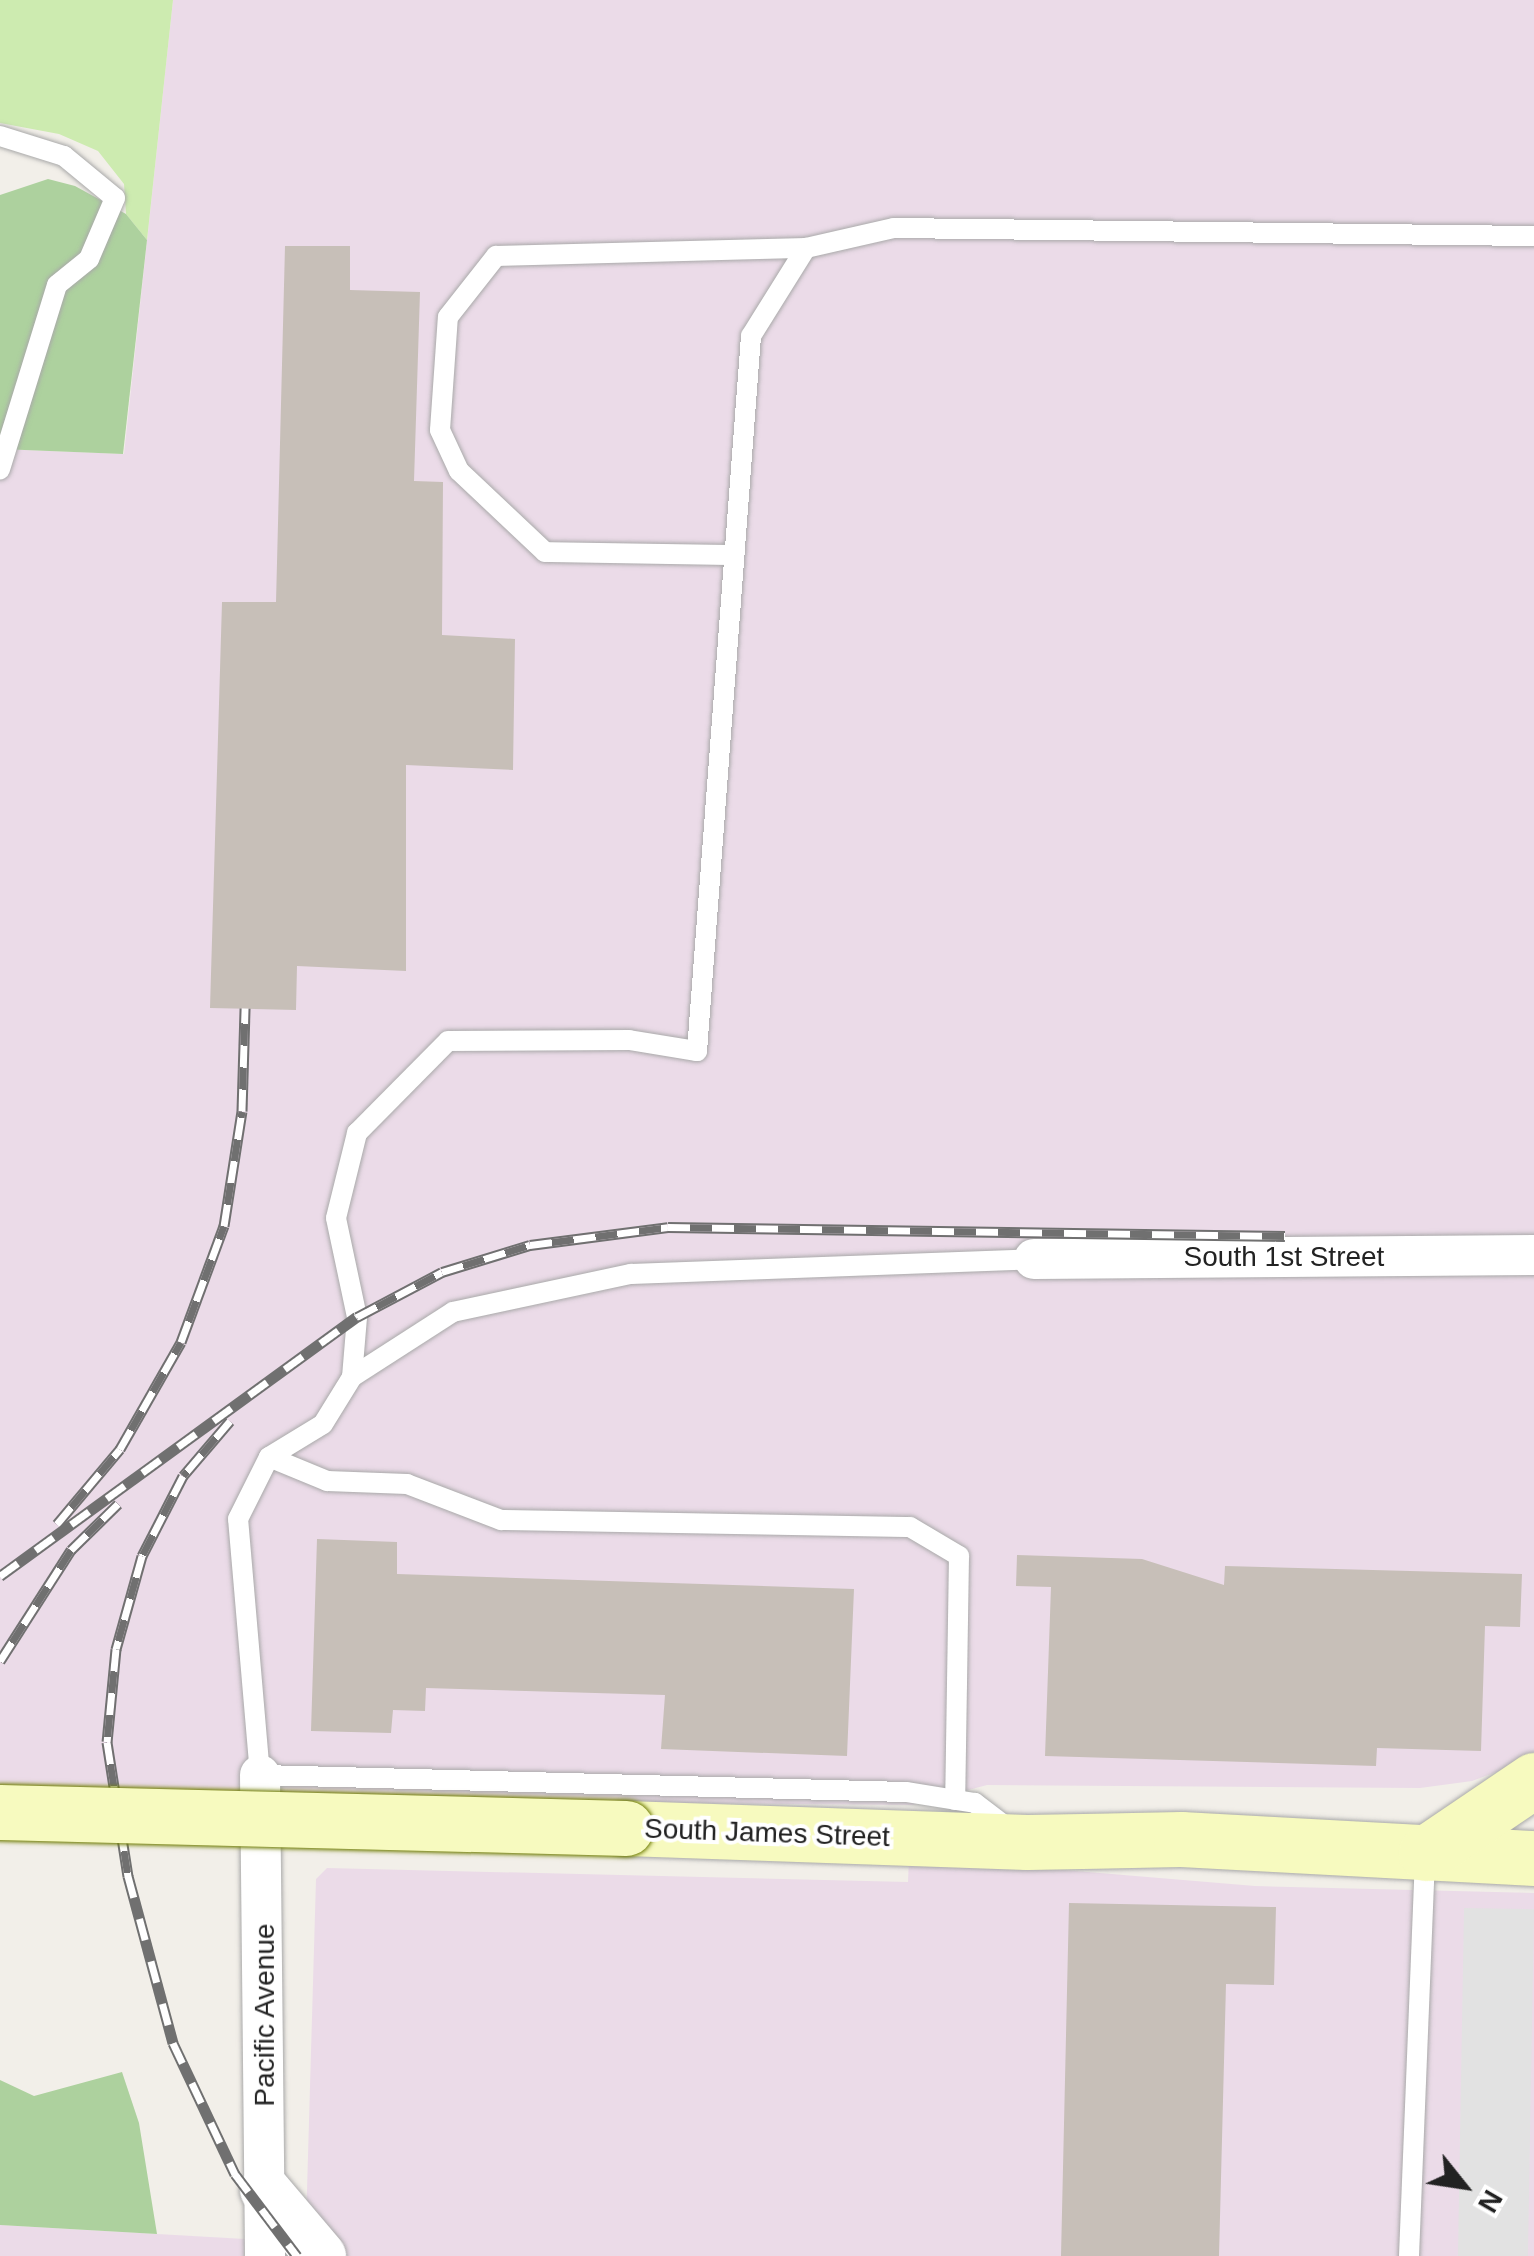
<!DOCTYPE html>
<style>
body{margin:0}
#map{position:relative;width:1534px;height:2256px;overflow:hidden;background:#f2efe9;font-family:Arial,sans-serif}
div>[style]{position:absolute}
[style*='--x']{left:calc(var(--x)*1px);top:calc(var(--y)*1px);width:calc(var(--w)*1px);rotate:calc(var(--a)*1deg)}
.industrial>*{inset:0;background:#ebdbe8}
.grass>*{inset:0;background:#cdebb0}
.forest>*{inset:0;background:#add19e}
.parking>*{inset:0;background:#e2e2e2;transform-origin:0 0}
.building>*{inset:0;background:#c7bfb8}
.roads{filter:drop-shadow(0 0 2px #a9a9a9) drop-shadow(0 0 2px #a9a9a9)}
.service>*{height:20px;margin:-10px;padding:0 10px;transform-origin:10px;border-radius:10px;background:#fff}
.minor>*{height:40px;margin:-20px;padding:0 20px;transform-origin:20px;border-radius:20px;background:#fff}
.tertiary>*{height:50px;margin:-25px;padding:0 25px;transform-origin:25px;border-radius:25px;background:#fff}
.secondary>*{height:55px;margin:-27.5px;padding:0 27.5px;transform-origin:27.5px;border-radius:27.5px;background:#f7fabf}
.rail>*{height:11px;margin-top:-5.5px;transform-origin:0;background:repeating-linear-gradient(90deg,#fff 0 22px,#707070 0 44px);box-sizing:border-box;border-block:2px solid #707070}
.bridges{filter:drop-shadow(0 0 2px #707d05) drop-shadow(0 0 2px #707d05)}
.secondary-bridge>*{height:55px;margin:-27.5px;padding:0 27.5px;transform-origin:27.5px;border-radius:27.5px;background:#f7fabf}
span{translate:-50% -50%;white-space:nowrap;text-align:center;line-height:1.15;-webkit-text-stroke:8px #fff;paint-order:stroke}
.street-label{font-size:28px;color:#222}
.north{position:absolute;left:1414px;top:2136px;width:100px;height:100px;-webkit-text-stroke:8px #fff;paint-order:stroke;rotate:120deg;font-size:28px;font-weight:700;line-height:40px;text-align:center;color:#222}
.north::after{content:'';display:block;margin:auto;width:35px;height:45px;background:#222;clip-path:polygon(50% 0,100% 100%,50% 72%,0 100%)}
</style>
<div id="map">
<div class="industrial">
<i style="clip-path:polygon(173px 0,1534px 0,1534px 1758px,1472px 1781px,1420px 1788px,987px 1785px,912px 1805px,0 1797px,0 449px,124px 454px)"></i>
<i style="clip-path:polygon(909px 1857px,1255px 1886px,1534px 1893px,1534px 2256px,337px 2256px,306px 2225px,316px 1879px,327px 1868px,908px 1882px)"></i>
<i style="clip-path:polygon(0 2225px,245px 2239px,244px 2256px,0 2256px)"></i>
</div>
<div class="grass">
<i style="clip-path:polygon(0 0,173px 0,147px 240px,126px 214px,124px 184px,98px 151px,59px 134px,0 123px)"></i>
</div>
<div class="forest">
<i style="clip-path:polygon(48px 179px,75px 186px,126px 214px,147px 240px,123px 454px,0 449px,0 195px)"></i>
<i style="clip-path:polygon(122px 2072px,139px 2123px,157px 2234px,0 2225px,0 2080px,34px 2096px)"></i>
</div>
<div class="parking">
<i style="left:1464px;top:1908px;width:70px;height:348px;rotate:1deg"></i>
</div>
<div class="building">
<i style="clip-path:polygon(285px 246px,350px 246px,350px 290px,420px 292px,414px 481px,443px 482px,442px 635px,515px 639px,513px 770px,406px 765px,406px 971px,297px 966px,296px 1010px,210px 1008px,222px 602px,276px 602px)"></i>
<i style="clip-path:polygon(317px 1539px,397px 1542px,397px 1574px,854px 1589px,847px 1756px,661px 1749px,665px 1695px,426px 1688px,425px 1711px,393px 1710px,391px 1733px,311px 1731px)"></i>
<i style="clip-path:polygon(1017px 1555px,1142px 1559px,1224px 1585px,1225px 1566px,1522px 1574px,1520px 1627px,1485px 1626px,1481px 1751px,1377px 1748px,1376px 1766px,1045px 1756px,1051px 1587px,1016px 1586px)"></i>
<i style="clip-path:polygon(1069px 1903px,1276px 1907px,1274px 1985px,1226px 1984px,1219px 2256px,1061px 2256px)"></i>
</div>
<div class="roads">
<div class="service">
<i style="--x:0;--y:136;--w:67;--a:17.4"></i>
<i style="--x:64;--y:156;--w:66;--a:39.5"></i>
<i style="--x:115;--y:198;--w:66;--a:113.1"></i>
<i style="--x:89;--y:259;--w:41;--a:140.9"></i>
<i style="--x:57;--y:285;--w:193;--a:107.2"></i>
<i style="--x:734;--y:555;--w:189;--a:-179.1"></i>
<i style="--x:545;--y:552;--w:118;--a:-136.7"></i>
<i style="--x:459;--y:471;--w:45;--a:-114.9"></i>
<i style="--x:440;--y:430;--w:113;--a:-86"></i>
<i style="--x:448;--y:317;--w:78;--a:-51.8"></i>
<i style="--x:496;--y:256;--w:310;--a:-1.5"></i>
<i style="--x:352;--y:1377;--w:120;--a:-32.8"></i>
<i style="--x:453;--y:1312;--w:182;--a:-12.1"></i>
<i style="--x:631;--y:1274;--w:403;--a:-2.1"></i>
<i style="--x:269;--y:1457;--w:63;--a:22.5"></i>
<i style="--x:327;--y:1481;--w:80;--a:2.1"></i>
<i style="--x:407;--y:1484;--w:101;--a:21"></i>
<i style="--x:501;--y:1520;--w:409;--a:1"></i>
<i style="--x:910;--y:1527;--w:57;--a:30.6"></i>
<i style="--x:959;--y:1556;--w:244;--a:90.9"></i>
<i style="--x:1009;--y:1829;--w:43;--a:-142.6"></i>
<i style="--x:975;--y:1803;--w:70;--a:-170.9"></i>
<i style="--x:906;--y:1792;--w:646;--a:-178.49"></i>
<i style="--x:260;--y:1775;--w:257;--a:-94.9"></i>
<i style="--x:238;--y:1519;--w:69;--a:-63.4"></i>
<i style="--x:269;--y:1457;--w:63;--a:-31.4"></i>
<i style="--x:323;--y:1424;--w:55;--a:-58.3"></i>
<i style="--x:352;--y:1377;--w:60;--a:-85.2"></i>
<i style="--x:357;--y:1317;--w:101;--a:-102"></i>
<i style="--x:336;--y:1218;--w:88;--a:-76.1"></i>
<i style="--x:357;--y:1133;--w:129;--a:-45.3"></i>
<i style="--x:448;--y:1041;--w:181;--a:-0.3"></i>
<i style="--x:629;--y:1040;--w:69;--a:9.2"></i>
<i style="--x:697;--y:1051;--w:717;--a:-85.68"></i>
<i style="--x:751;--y:336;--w:104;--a:-58"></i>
<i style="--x:806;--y:248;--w:90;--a:-12.8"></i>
<i style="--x:894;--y:228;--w:640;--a:0.72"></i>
<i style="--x:1409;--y:2256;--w:401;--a:-87.7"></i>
</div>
<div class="minor">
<i style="--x:1034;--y:1259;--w:500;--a:-0.46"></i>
<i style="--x:260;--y:1775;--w:481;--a:89.4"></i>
</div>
<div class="tertiary">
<i style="--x:265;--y:2190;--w:87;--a:49.7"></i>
</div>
<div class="secondary">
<i style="--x:626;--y:1828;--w:401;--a:2"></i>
<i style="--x:1027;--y:1842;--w:154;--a:-1.1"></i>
<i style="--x:1181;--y:1839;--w:354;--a:3.1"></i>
<i style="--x:1426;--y:1853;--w:130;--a:-34.1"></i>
</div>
</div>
<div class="rail">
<i style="--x:230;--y:1421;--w:72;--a:130.5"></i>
<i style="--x:183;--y:1476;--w:90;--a:117.1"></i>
<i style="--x:142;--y:1556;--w:97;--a:105.6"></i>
<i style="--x:116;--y:1649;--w:93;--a:95.5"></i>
<i style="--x:107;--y:1742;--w:136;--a:81.1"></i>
<i style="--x:128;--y:1876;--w:173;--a:74.9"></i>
<i style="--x:173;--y:2043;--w:145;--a:64.7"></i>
<i style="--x:235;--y:2174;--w:103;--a:52.9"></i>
<i style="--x:57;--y:1524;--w:98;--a:-50"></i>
<i style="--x:120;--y:1449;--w:123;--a:-60.3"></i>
<i style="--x:181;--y:1342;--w:124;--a:-69.7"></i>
<i style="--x:224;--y:1226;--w:116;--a:-81.1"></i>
<i style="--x:242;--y:1111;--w:103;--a:-88.3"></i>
<i style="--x:0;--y:1576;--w:441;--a:-36"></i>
<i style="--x:357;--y:1317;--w:96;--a:-27.9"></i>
<i style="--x:442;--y:1272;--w:92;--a:-17.1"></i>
<i style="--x:530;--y:1245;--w:139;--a:-7.4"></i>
<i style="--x:668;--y:1227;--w:617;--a:0.84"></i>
<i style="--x:0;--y:1661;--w:132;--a:-57.4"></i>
<i style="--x:71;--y:1550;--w:66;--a:-44.4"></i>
</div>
<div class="bridges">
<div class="secondary-bridge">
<i style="--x:0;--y:1812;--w:626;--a:1.46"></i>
</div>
</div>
<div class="street-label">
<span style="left:1284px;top:1257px">South 1st Street</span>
<span style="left:767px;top:1833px;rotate:2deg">South James Street</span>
<span style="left:265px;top:2015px;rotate:-90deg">Pacific Avenue</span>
</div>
<div class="north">N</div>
</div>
